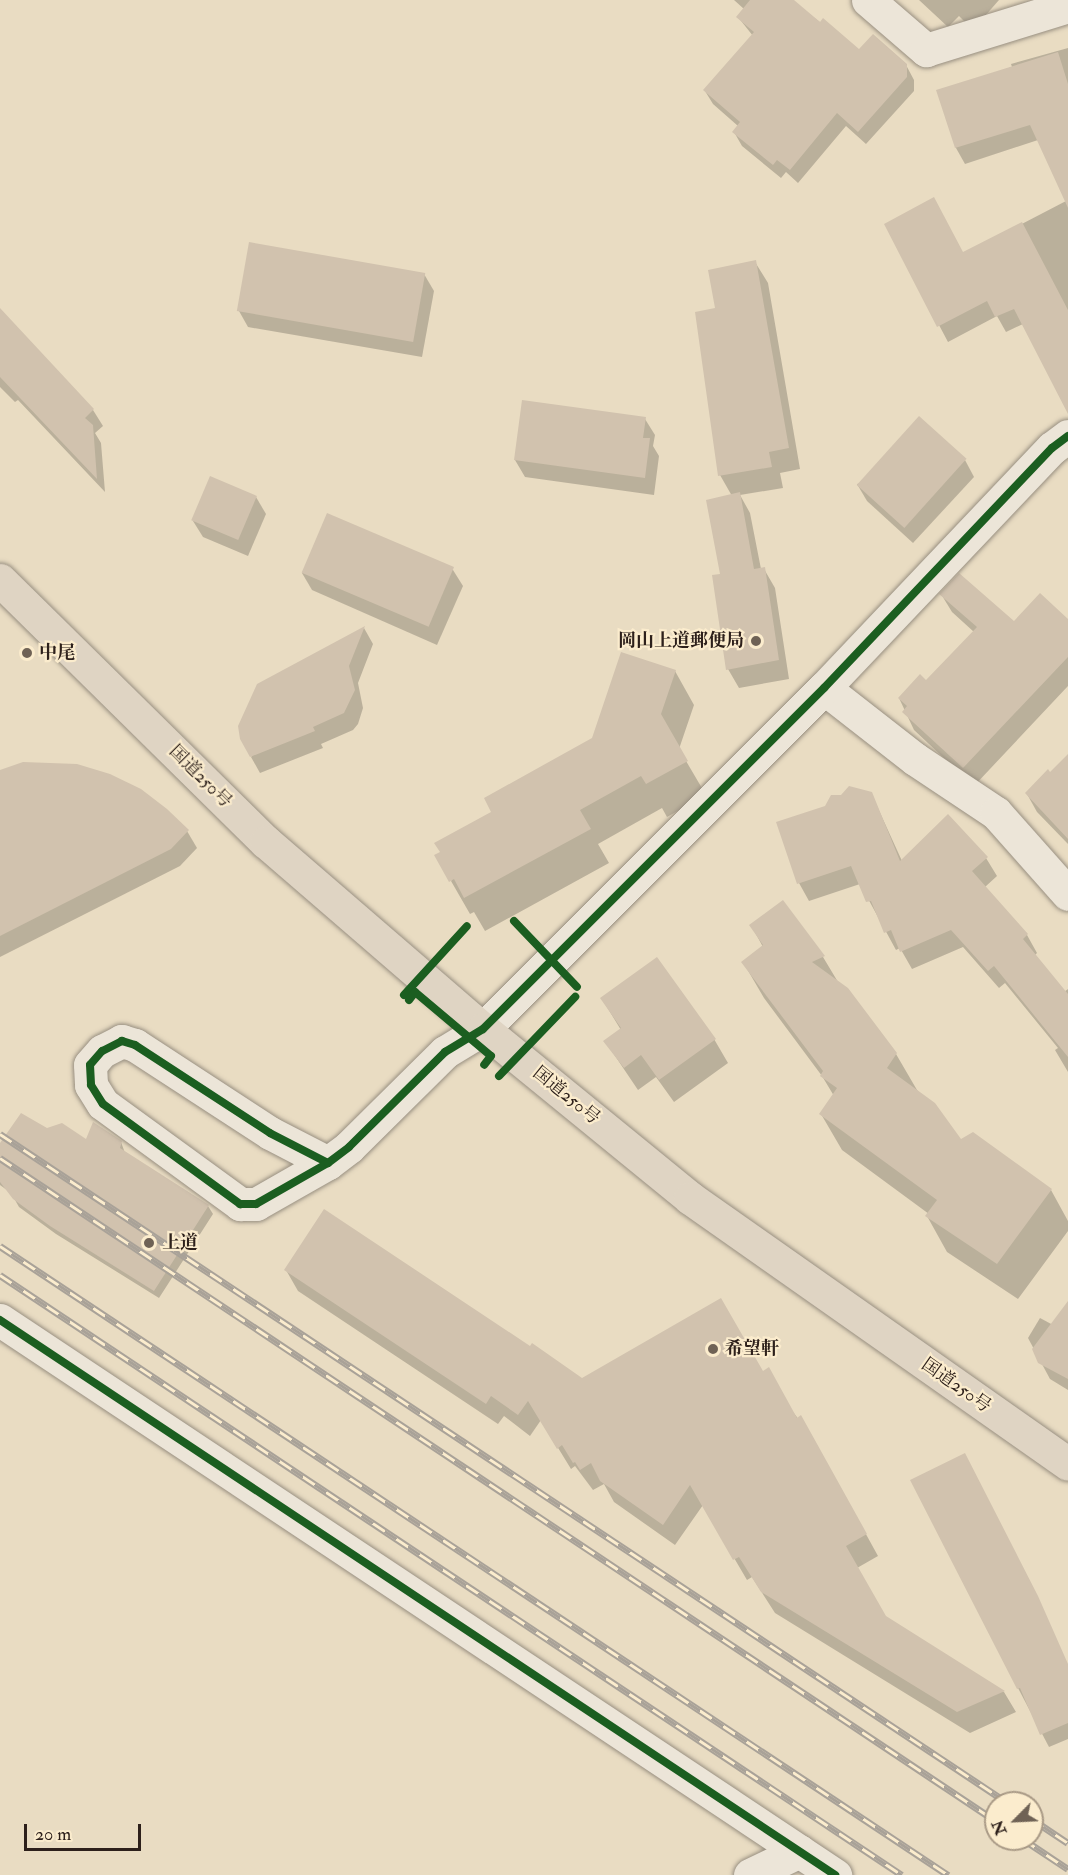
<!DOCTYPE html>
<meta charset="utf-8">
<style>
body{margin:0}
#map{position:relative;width:1068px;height:1875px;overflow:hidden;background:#e9dcc2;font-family:"IM FELL Double Pica","Noto Serif JP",serif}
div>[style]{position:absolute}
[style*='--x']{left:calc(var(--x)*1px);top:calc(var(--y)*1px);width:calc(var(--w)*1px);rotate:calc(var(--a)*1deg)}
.shadow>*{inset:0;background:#0003}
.building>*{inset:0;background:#d1c2ae;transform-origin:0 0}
.roads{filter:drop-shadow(0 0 2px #988f81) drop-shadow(0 0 2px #988f81)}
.minor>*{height:33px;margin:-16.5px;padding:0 16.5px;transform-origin:16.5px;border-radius:16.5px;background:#ece5d8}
.highway>*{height:33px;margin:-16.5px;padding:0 16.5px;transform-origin:16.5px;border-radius:16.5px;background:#dfd4c3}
.rail>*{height:7px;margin-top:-3.5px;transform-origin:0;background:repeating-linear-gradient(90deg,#fbeccd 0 14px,#a9a298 0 28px);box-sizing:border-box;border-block:2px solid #a9a298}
.cycleway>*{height:8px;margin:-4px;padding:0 4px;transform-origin:4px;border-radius:4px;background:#1b5e20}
.dots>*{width:16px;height:16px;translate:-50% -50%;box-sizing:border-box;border:3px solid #fbeccd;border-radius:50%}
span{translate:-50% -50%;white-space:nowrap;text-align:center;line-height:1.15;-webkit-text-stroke:4.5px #fbeccd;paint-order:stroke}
.poi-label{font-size:18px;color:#2d201b;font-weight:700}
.right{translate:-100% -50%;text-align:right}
.left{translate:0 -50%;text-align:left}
.street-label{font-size:18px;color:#2d201b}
.north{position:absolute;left:984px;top:1791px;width:60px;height:60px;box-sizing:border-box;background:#fbeccd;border:2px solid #a99a86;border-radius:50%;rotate:246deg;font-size:16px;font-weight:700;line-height:24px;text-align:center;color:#2d201b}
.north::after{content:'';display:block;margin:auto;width:21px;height:27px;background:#6f6255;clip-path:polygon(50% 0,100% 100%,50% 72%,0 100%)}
.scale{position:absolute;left:24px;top:1824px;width:117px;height:27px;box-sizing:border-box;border:3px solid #2d201b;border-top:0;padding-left:8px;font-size:18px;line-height:21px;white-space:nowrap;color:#2d201b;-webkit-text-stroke:4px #fbeccd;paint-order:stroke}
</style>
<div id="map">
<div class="shadow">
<i style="clip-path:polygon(734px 0,791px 0,859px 52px,906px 65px,914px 80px,914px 91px,866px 144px,846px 126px,798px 183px,786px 172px,781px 178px,742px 146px,734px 132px,738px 126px,713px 104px,705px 91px,753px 36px,738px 17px,744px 9px)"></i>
<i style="clip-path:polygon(919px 0,999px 0,978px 24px,967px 24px,959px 16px,948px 27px)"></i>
<i style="clip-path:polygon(1068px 48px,1068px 394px,1023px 324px,1006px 332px,997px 316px,948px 342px,886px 225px,964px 254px,1066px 201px,1038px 140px,965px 164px,956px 148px,938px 91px,1012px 67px,1011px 64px)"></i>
<i style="clip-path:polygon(755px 262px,768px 283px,800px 469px,780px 473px,783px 488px,740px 495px,750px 513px,761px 569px,764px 569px,775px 588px,789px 679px,739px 688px,728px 669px,722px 575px,732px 496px,720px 475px,716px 309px)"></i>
<i style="clip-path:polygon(424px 274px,434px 291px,422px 357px,248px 327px,239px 311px)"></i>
<i style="clip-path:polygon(0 310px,93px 410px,103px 426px,95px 433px,101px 443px,105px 492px,18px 400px,15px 402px,0 387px)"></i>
<i style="clip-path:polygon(645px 419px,655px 435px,653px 446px,659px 456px,654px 495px,525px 477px,515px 460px)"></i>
<i style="clip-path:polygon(965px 460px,974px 477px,913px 543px,867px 501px,857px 484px)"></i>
<i style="clip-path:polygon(256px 497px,266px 514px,248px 556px,203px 537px,193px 521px)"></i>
<i style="clip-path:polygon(453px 570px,463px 586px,437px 645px,312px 590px,302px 573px)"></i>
<i style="clip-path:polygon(941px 594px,1015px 623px,1068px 622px,1068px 686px,974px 786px,914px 730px,899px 698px,926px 682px,974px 632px,952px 612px)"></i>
<i style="clip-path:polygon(364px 628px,373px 644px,358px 683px,363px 708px,358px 724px,353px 730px,321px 744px,323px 748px,260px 773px,251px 757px)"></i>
<i style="clip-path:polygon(675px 671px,694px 705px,679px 749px,706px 795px,667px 817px,662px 808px,598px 844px,609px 863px,485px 931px,474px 912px,470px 914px,451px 881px,493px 812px,593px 739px)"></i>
<i style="clip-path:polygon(1068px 765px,1068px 844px,1037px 812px,1027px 794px,1050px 774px)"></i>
<i style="clip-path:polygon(0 771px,187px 831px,197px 848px,180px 866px,0 957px)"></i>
<i style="clip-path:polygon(871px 793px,902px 861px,986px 858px,997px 876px,985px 887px,1027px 935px,1037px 953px,1035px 955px,1064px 992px,1068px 989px,1068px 1072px,1055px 1050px,1058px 1048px,1005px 983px,999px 988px,963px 947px,912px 969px,900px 948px,896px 950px,860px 884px,809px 901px,799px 883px)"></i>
<i style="clip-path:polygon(782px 902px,823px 957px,838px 982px,896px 1054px,917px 1090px,960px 1140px,1051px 1190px,1068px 1221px,1068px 1231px,1018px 1299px,947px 1252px,927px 1216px,929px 1214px,842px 1150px,821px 1114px,834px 1096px,822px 1076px,764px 998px,743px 962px,763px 947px,751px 925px)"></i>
<i style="clip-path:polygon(602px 999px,714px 1039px,728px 1063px,674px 1102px,656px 1077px,638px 1090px,605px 1041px,621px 1030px)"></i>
<i style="clip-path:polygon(47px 1130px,86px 1142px,121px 1142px,125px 1153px,208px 1206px,213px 1214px,159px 1298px,56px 1234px,19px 1207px,11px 1193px,0 1185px,0 1151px)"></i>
<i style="clip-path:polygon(286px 1270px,531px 1348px,582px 1380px,763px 1373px,813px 1438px,878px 1556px,857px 1568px,885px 1617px,1004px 1692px,1016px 1712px,970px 1733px,775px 1613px,752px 1577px,747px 1580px,703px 1505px,675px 1545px,614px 1502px,604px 1484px,593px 1490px,575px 1466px,571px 1469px,541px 1420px,530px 1436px,504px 1416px,498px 1424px,298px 1291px)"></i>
<i style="clip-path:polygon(1040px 1318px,1068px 1333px,1068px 1390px,1050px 1379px,1028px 1338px)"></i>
<i style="clip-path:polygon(1068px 1680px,1068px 1739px,1049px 1747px,1018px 1688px)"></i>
</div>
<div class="building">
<i style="clip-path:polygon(750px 0,794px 0,820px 22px,823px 18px,859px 49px,873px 34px,907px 64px,907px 77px,858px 132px,837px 113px,790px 170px,777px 160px,773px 165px,732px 132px,740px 122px,703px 90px,754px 32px,736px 17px)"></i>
<i style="clip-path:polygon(1058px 52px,1068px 84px,1068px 208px,1030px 125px,955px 148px,936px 90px)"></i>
<i style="clip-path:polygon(934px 197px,963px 252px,1022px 222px,1068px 310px,1068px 414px,1014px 309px,995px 317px,987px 301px,937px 327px,884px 224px)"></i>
<i style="left:249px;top:242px;width:179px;height:70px;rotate:10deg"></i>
<i style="clip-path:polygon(756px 260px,789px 448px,769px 452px,772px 467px,718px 476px,695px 312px,715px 308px,708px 270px)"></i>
<i style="clip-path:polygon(0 308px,94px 409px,85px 418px,93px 425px,97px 479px,0 377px)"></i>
<i style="clip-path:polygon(522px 400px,646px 417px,643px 438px,650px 438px,645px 478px,514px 460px)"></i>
<i style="left:919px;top:416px;width:64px;height:93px;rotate:42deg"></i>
<i style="left:210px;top:476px;width:51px;height:48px;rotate:23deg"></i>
<i style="clip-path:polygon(740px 492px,754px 569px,765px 567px,779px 660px,726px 670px,712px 575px,720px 574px,706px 500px)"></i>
<i style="left:327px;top:513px;width:138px;height:65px;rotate:23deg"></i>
<i style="clip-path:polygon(959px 573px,1014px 621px,1040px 593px,1068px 619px,1068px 657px,963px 768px,902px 712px,907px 706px,898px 698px,920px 674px,926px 680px,977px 627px,939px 594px)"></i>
<i style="clip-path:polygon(365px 626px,349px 666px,355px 690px,344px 713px,313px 727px,315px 731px,250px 757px,240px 739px,238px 726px,257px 684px)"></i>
<i style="clip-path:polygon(621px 652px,676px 670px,661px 714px,688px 761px,646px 784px,641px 776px,580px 810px,591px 829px,464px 898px,454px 879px,449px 882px,434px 855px,440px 852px,434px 843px,491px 812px,484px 798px,592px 738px)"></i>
<i style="clip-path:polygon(1068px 754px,1068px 839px,1025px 793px,1048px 769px,1050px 772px)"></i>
<i style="clip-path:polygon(23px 762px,77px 764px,110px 774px,141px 789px,167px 809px,189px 830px,171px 849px,0 936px,0 770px)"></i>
<i style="clip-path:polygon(849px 786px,872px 792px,900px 861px,948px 814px,988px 857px,972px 871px,1028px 934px,1023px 939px,1068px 994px,1068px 1057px,994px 966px,988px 971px,951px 930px,900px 952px,891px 930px,884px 933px,871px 901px,866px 902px,851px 866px,797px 884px,776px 822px,825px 806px,831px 795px,841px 795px)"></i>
<i style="clip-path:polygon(783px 900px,825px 956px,812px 962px,848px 988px,897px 1053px,887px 1068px,935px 1103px,961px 1139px,973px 1132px,1052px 1189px,997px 1264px,925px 1216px,937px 1200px,819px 1114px,837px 1088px,820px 1076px,823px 1071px,741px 962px,763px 945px,749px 925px)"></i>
<i style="clip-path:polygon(657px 957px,716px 1039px,659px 1080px,641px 1055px,624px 1068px,603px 1041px,621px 1028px,600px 998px)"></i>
<i style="clip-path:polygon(21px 1113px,47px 1128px,62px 1123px,86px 1139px,93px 1122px,122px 1141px,120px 1148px,209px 1205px,154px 1291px,50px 1226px,13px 1199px,0 1182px,0 1143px)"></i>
<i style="clip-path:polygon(324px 1209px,530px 1346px,532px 1343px,582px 1378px,721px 1298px,763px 1371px,769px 1367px,797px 1418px,801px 1415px,867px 1534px,846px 1546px,886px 1616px,1005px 1691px,957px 1712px,761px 1592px,739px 1557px,733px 1560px,690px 1485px,663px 1525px,600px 1481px,591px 1463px,580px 1470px,575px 1462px,573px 1463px,562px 1445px,557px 1449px,528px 1401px,518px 1415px,491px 1396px,486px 1404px,284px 1270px)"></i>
<i style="clip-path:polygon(1068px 1301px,1068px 1379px,1038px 1363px,1032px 1349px)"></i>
<i style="clip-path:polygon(965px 1453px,1038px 1596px,1068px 1664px,1068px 1723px,1040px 1735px,1020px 1688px,1017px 1689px,910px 1480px)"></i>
</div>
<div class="roads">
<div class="minor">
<i style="--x:868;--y:0;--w:77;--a:40.8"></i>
<i style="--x:926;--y:50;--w:149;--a:-17.2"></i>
<i style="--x:824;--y:688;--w:115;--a:38"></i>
<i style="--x:915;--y:759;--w:97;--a:33.7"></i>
<i style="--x:996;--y:813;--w:108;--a:48.4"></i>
<i style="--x:328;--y:1163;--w:65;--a:-152.7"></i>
<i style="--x:270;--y:1133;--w:161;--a:-146.9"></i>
<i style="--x:135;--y:1045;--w:14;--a:-163"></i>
<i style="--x:122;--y:1041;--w:22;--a:153"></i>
<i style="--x:102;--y:1051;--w:18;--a:131"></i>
<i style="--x:90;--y:1065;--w:20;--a:87"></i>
<i style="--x:91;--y:1085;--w:22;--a:58"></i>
<i style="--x:103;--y:1104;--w:170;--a:36.1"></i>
<i style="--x:240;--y:1204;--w:16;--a:0"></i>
<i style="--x:256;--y:1204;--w:83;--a:-29.7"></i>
<i style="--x:328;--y:1163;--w:26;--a:-37"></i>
<i style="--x:349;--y:1147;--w:135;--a:-44.7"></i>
<i style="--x:445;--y:1052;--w:44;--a:-31.2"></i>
<i style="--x:483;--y:1029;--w:482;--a:-45"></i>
<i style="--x:824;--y:688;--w:331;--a:-46.5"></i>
<i style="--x:1052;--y:448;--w:20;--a:-37"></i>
<i style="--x:0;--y:1320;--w:1003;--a:33.61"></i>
<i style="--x:750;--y:1875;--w:55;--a:-25.6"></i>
</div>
<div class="highway">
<i style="--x:0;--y:580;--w:373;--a:44.6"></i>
<i style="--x:266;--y:842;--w:286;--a:40.8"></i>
<i style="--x:483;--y:1029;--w:267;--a:39.2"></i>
<i style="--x:690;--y:1198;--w:462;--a:35.1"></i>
</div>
</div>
<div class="rail">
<i style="--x:0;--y:1134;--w:1210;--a:33.57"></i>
<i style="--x:0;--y:1158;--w:1196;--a:33.65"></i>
<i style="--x:0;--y:1246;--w:1138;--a:33.56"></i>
<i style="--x:0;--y:1275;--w:1083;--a:33.63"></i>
<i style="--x:1032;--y:1819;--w:43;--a:33.7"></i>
<i style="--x:1023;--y:1839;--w:54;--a:33.7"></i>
</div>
<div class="cycleway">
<i style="--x:514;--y:921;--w:91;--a:46.3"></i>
<i style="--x:404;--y:995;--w:93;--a:-47.6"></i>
<i style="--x:409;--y:1000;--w:10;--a:-53"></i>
<i style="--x:415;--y:992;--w:99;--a:40.1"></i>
<i style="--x:491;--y:1056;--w:11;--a:128"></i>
<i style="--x:499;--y:1076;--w:110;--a:-46.1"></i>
<i style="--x:328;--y:1163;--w:65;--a:-152.7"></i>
<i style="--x:270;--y:1133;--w:161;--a:-146.9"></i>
<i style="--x:135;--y:1045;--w:14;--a:-163"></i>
<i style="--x:122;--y:1041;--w:22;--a:153"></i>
<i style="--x:102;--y:1051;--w:18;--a:131"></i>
<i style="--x:90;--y:1065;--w:20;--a:87"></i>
<i style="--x:91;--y:1085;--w:22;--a:58"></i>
<i style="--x:103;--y:1104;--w:170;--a:36.1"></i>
<i style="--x:240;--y:1204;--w:16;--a:0"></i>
<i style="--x:256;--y:1204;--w:83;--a:-29.7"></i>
<i style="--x:328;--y:1163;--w:26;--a:-37"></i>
<i style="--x:349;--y:1147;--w:135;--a:-44.7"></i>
<i style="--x:445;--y:1052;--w:44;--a:-31.2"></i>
<i style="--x:483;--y:1029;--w:482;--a:-45"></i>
<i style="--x:824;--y:688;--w:331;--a:-46.5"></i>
<i style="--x:1052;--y:448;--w:20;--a:-37"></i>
<i style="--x:0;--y:1320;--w:1003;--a:33.61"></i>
</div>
<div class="dots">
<i style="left:756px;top:641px;background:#6f6255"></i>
<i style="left:27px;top:653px;background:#6f6255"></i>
<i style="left:149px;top:1243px;background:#6f6255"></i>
<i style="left:713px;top:1349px;background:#6f6255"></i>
</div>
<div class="poi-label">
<span class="right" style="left:744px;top:641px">岡山上道郵便局</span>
<span class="left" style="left:39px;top:653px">中尾</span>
<span class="left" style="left:162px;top:1243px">上道</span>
<span class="left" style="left:725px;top:1349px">希望軒</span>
</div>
<div class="street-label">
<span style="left:200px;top:777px;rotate:45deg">国道250号</span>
<span style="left:566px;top:1096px;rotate:39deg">国道250号</span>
<span style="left:956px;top:1386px;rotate:35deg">国道250号</span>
</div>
<div class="north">N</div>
<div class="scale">20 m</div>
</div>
